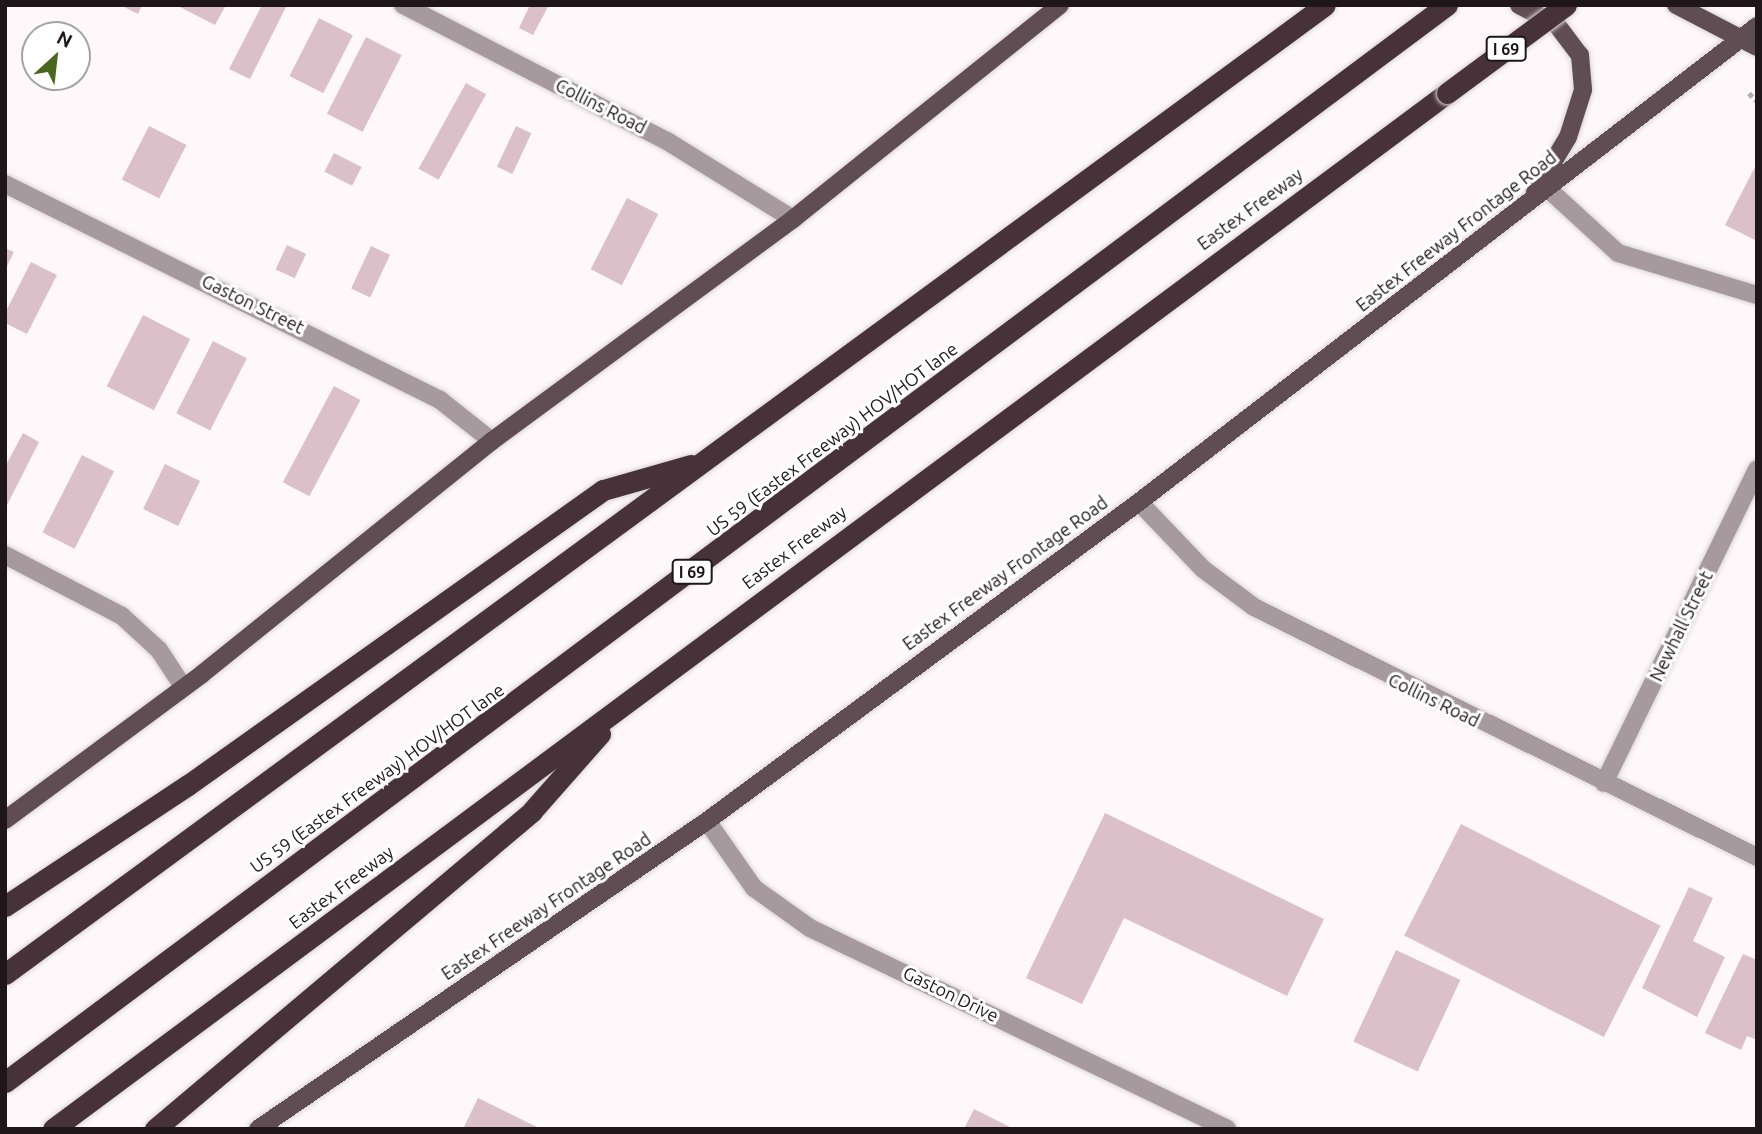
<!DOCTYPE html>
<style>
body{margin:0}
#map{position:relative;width:1762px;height:1134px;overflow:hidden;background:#fef8fa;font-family:Ubuntu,sans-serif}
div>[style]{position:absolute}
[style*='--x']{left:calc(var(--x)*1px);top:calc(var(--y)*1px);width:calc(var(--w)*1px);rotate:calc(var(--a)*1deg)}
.building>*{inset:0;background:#dbc0c9;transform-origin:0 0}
.path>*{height:4.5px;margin-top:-2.25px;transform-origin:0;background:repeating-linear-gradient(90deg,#b4adaf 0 5px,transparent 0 8.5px)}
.roads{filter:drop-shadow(0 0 2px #dad4d6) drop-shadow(0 0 2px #dad4d6)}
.minor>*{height:18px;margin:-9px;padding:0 9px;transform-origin:9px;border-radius:9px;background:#a69a9e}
.major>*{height:18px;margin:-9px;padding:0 9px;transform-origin:9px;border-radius:9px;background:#604c53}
.highway>*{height:21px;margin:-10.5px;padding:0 10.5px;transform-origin:10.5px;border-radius:10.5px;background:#473239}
.bridges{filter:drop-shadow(0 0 2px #dad4d6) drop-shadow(0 0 2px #dad4d6)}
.highway-bridge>*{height:21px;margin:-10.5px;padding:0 10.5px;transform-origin:10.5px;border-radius:10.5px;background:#473239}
span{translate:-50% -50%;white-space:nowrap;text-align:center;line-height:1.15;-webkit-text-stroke:6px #fff;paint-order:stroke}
.shield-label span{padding:2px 5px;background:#fff;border:2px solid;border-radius:5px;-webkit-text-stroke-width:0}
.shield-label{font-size:16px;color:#1f1619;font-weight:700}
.street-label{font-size:18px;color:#1f1619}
.frame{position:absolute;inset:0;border:7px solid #1f1619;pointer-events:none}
.north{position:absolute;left:21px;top:21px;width:70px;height:70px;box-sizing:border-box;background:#fff;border:2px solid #a5a2a3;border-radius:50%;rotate:27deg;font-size:19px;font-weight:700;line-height:28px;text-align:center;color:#1f1619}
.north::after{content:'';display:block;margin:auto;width:24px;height:32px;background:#49681e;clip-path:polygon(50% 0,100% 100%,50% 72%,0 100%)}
</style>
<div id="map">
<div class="building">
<i style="clip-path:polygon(120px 5px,142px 5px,138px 14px)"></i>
<i style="clip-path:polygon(176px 5px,226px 5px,215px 25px)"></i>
<i style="clip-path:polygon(262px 5px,287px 5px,250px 79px,229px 69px)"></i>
<i style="clip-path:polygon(530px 5px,549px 5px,533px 35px,519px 28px)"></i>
<i style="left:319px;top:18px;width:38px;height:65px;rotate:27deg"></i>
<i style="left:366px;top:37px;width:40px;height:86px;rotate:27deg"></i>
<i style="left:466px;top:83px;width:23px;height:98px;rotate:29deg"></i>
<i style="left:149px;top:126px;width:42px;height:60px;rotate:27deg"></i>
<i style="left:516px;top:126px;width:17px;height:45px;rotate:25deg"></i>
<i style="left:334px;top:153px;width:31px;height:21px;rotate:27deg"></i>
<i style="clip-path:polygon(1757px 163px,1757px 241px,1725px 225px)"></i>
<i style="left:627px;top:198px;width:35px;height:80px;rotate:27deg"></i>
<i style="left:287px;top:245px;width:21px;height:27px;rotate:25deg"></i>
<i style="left:371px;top:246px;width:21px;height:47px;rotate:25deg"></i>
<i style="clip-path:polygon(5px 248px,14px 252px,5px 270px)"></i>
<i style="clip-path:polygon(31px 262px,57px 275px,27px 334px,5px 323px,5px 313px)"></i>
<i style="left:143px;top:315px;width:53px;height:80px;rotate:27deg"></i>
<i style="left:213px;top:341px;width:38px;height:81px;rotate:27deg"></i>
<i style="left:334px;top:386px;width:30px;height:109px;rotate:28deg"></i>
<i style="clip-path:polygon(23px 433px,39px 442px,5px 509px,5px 467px)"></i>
<i style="left:82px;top:455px;width:36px;height:87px;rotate:27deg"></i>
<i style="left:165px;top:464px;width:39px;height:50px;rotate:26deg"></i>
<i style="clip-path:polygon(1105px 813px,1324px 919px,1287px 996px,1124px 918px,1082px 1004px,1026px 978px)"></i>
<i style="left:1461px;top:824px;width:224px;height:125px;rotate:27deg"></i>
<i style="clip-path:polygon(1689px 887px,1713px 898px,1693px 941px,1725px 957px,1697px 1017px,1642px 988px)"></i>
<i style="left:1396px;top:950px;width:71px;height:101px;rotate:25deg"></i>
<i style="clip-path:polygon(1743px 954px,1757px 960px,1757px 1040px,1747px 1036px,1741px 1050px,1705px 1033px)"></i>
<i style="clip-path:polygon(478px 1098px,541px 1129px,463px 1129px)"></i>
<i style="clip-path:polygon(974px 1109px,1014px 1129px,964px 1129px)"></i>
</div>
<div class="path">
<i style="--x:1749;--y:93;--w:11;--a:45"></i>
</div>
<div class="roads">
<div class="minor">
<i style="--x:403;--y:5;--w:297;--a:27.3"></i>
<i style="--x:667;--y:141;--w:148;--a:31.8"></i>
<i style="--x:5;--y:184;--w:486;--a:26.4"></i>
<i style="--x:440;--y:400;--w:66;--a:38.3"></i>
<i style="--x:1547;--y:188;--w:96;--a:42.5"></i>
<i style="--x:1618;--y:253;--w:145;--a:16.8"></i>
<i style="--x:1139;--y:502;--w:93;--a:46.3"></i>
<i style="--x:1203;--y:569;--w:64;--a:36.7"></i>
<i style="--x:1254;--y:607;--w:562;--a:26.43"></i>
<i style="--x:5;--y:555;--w:132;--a:27.5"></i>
<i style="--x:122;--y:616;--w:50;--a:42.6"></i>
<i style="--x:159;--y:650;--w:45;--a:56.7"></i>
<i style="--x:1604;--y:783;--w:349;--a:-64"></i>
<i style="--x:707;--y:821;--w:82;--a:55"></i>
<i style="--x:754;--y:888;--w:69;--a:35.5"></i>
<i style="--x:810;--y:928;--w:463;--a:25.7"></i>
</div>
<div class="major">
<i style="--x:1519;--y:5;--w:43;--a:27.8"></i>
<i style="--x:1557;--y:25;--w:38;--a:53"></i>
<i style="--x:1580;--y:55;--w:35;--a:85"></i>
<i style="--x:1583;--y:90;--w:49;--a:107.7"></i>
<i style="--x:1568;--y:137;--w:64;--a:121"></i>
<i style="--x:1676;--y:5;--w:91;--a:27.4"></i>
<i style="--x:5;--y:820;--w:245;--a:-36.5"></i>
<i style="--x:202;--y:674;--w:372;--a:-38.8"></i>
<i style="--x:492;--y:441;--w:374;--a:-36.4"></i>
<i style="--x:793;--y:219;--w:342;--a:-38.7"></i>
<i style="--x:258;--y:1129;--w:544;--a:-34.45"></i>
<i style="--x:707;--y:821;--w:537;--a:-36.44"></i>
<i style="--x:1139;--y:502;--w:780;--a:-37.6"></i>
</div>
<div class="highway">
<i style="--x:5;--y:906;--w:219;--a:-33.5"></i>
<i style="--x:188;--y:785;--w:509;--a:-35.41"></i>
<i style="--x:603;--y:490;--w:91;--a:-15.9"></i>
<i style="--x:5;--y:974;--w:1637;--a:-36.28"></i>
<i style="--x:5;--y:1082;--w:1800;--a:-36.76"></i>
<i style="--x:53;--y:1129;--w:1737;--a:-36.62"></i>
<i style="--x:155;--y:1129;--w:493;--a:-40.1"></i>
<i style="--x:532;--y:811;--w:103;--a:-48.6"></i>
</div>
</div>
<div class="bridges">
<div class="highway-bridge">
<i style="--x:1447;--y:93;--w:148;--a:-36.5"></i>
</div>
</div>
<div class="shield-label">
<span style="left:1506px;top:49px">I 69</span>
<span style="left:692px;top:572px">I 69</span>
</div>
<div class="street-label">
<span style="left:601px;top:106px;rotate:27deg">Collins Road</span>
<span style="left:1250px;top:209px;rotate:-36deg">Eastex Freeway</span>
<span style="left:1456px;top:231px;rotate:-38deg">Eastex Freeway Frontage Road</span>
<span style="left:253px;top:304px;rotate:26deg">Gaston Street</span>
<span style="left:832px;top:439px;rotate:-37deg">US 59 (Eastex Freeway) HOV/HOT lane</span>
<span style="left:794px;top:547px;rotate:-37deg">Eastex Freeway</span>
<span style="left:1005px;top:573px;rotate:-36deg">Eastex Freeway Frontage Road</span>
<span style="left:1681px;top:626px;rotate:-64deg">Newhall Street</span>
<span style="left:1434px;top:700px;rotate:26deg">Collins Road</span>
<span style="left:377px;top:778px;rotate:-36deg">US 59 (Eastex Freeway) HOV/HOT lane</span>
<span style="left:341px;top:887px;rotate:-37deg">Eastex Freeway</span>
<span style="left:546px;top:906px;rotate:-34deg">Eastex Freeway Frontage Road</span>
<span style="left:951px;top:994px;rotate:26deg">Gaston Drive</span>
</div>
<div class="frame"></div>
<div class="north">N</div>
</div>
